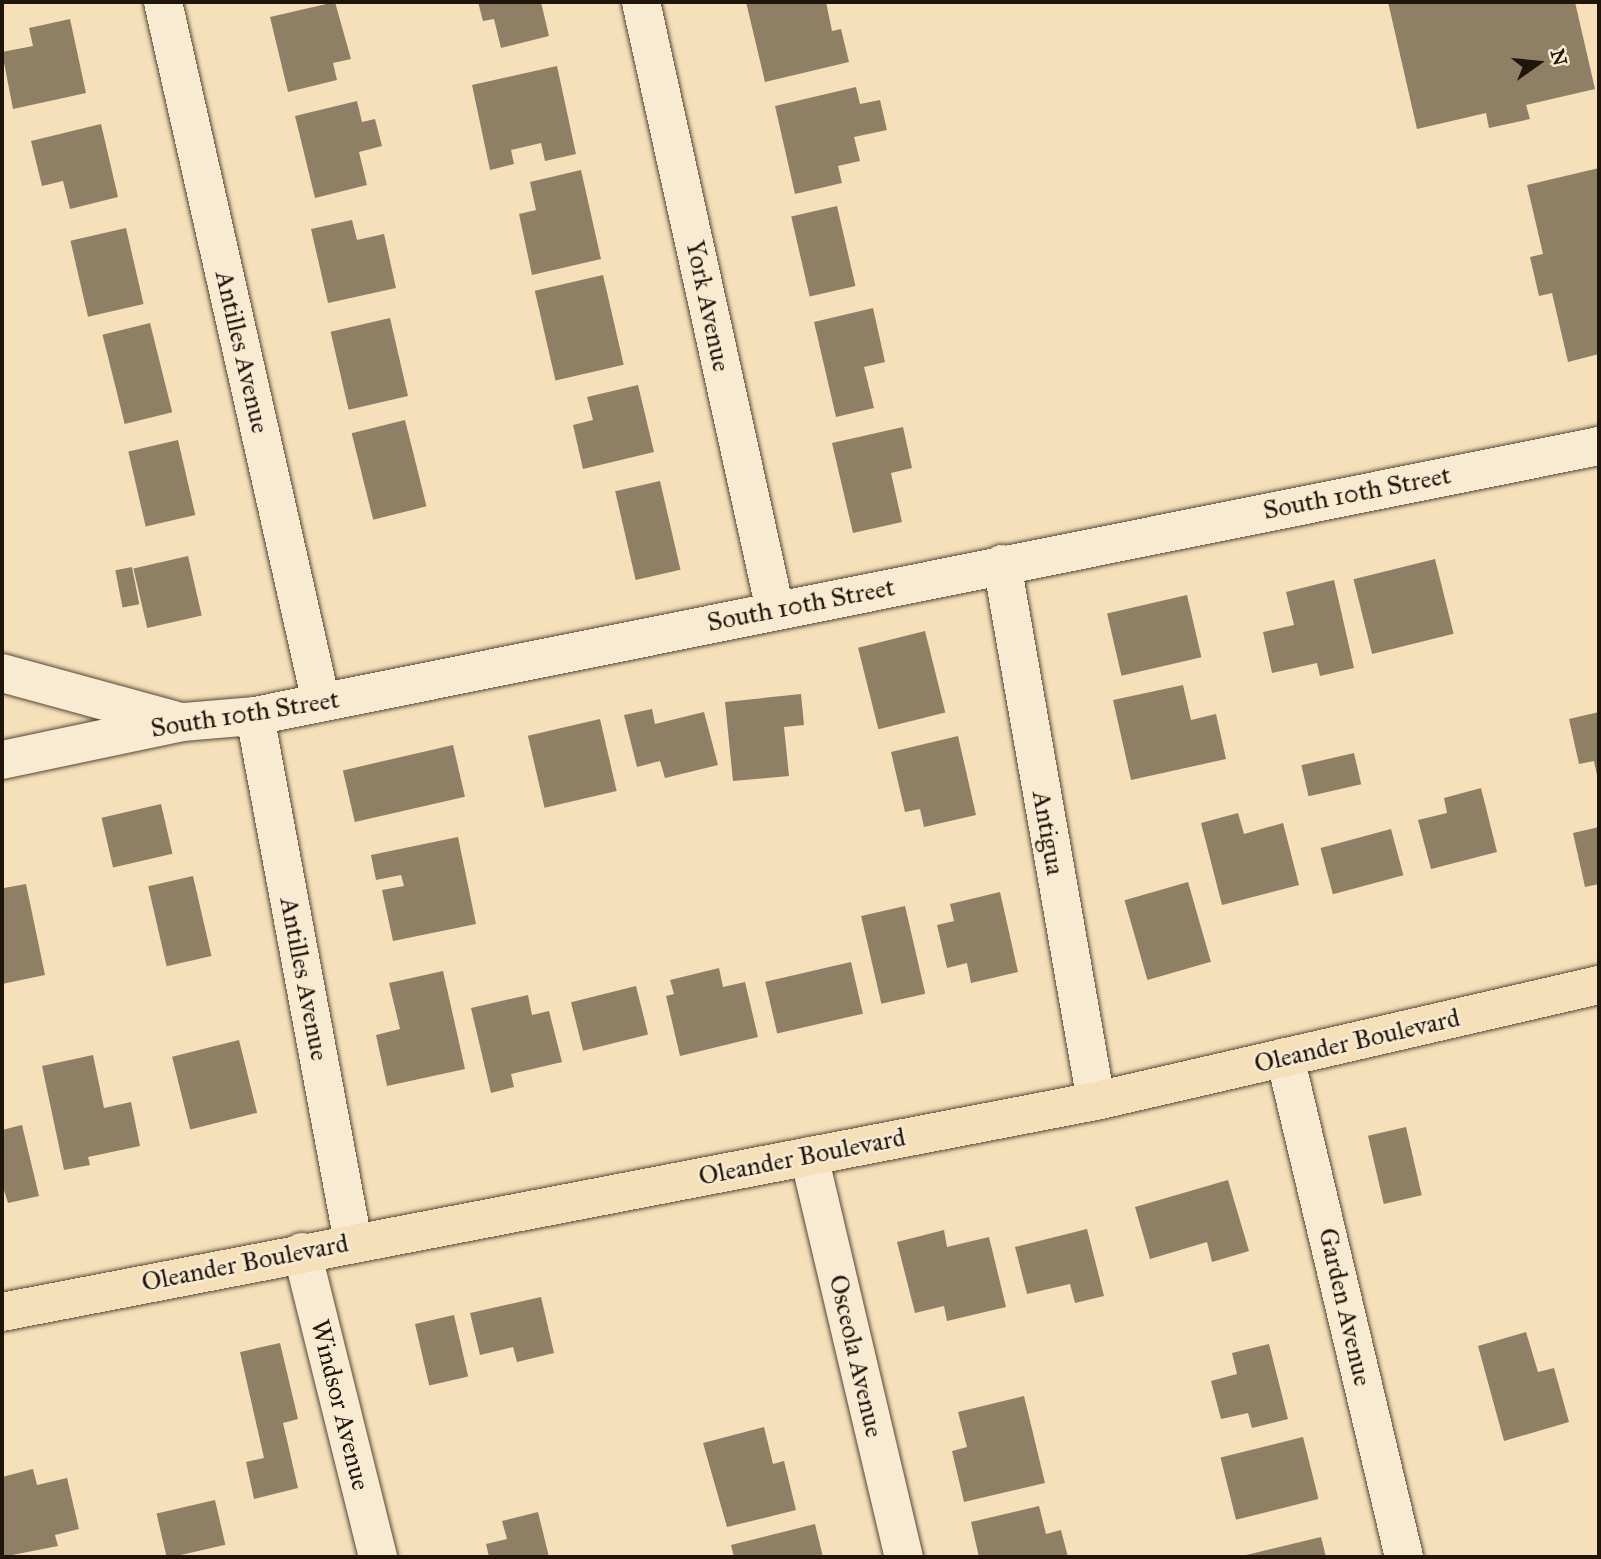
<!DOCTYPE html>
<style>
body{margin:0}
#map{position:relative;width:1601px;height:1559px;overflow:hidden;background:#f6e0b9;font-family:"IM FELL Great Primer",serif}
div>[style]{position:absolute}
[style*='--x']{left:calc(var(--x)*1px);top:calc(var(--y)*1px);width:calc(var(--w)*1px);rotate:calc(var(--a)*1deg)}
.building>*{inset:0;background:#8f7f65;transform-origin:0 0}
.roads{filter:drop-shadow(0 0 2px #554836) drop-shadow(0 0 2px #554836)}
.minor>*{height:38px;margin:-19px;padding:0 19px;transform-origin:19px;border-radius:19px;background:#f9ebd2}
.major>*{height:38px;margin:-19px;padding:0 19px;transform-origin:19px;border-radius:19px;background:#f6e0b9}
span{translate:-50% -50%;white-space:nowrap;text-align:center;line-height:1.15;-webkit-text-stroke:5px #f9ebd2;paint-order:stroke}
.street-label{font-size:26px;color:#1f150b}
.frame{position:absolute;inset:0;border:4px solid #1f150b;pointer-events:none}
.north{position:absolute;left:1503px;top:28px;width:70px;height:70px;-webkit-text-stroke:5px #f9ebd2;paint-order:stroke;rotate:75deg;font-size:19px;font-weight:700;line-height:28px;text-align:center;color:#1f150b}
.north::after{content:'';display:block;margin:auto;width:24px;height:32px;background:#1f150b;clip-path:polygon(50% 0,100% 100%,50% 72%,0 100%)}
</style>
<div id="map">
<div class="building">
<i style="clip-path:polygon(335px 2px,351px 59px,333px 63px,337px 80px,288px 92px,270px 17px)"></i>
<i style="clip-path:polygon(478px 2px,541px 2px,549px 36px,501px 48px,494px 19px,483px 21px)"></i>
<i style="clip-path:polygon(746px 2px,826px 2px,832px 31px,841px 29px,849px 62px,765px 82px)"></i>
<i style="clip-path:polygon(1388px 2px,1575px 2px,1595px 89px,1526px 105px,1530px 119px,1489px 128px,1486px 113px,1417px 129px)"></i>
<i style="clip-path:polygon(70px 19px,86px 93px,13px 109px,2px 52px,33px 46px,29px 28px)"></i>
<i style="clip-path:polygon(557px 66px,576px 154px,545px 161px,541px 143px,511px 150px,514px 164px,490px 170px,472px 85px)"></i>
<i style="clip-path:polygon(856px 87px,860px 104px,880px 100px,887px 130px,854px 137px,860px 161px,838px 166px,842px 183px,795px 194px,775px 106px)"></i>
<i style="clip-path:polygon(357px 101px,362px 122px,375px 119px,382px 146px,359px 152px,367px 185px,315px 198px,295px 116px)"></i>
<i style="clip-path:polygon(101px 124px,118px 197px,70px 209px,63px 181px,42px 186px,31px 141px)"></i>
<i style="clip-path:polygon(1599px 168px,1599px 354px,1568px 362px,1552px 293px,1539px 296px,1530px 257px,1543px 254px,1527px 185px)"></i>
<i style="clip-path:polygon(581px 170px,601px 259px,532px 275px,519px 214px,536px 210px,530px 182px)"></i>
<i style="left:837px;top:206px;width:82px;height:47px;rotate:77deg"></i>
<i style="clip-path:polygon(352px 220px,357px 240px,384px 234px,396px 288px,328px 303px,311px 229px)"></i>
<i style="left:126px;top:228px;width:78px;height:57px;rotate:77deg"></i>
<i style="left:603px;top:275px;width:92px;height:70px;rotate:77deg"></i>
<i style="clip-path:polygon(873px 308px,885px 362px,864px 367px,874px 408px,836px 417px,814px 322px)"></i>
<i style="left:390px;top:318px;width:80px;height:61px;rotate:77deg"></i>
<i style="left:150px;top:323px;width:92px;height:49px;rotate:76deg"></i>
<i style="clip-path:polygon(638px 385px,654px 452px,583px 469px,573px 425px,593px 420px,587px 397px)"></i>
<i style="left:405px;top:420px;width:89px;height:55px;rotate:76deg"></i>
<i style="clip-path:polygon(903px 427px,912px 468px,891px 473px,902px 522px,853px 533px,832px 443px)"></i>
<i style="left:178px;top:440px;width:77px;height:51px;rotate:77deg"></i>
<i style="left:660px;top:481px;width:91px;height:46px;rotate:77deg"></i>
<i style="left:188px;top:556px;width:61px;height:56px;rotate:77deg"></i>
<i style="left:1435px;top:559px;width:77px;height:84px;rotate:76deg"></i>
<i style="left:132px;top:567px;width:38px;height:17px;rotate:79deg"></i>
<i style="clip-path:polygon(1334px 580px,1354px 668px,1320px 676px,1317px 663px,1272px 673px,1263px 632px,1294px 625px,1286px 592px)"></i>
<i style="left:1187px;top:595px;width:64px;height:82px;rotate:77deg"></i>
<i style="left:925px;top:631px;width:84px;height:69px;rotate:76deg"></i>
<i style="clip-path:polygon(1183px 685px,1191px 720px,1216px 714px,1226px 759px,1131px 780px,1113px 700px)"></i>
<i style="clip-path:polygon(801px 694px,804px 725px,784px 727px,789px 776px,733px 781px,725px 702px)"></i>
<i style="clip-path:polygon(652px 709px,655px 724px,704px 712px,718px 765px,665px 778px,660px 761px,637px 767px,624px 715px)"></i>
<i style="clip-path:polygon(1599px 712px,1599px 780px,1598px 780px,1594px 761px,1579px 764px,1569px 719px)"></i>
<i style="left:600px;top:719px;width:74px;height:74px;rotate:77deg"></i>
<i style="clip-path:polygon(958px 736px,976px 815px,924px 827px,920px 809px,905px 812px,891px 752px)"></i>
<i style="left:453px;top:745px;width:53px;height:113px;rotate:77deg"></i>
<i style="left:1354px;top:753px;width:32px;height:54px;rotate:77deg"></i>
<i style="clip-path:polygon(1481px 788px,1497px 852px,1431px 869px,1418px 820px,1447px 813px,1444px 798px)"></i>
<i style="left:161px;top:804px;width:51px;height:61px;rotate:77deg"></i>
<i style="clip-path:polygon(1238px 813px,1244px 834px,1283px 823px,1299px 885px,1222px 905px,1201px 823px)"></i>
<i style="clip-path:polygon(1599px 827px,1599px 884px,1585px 887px,1573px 833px)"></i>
<i style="left:1391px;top:829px;width:48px;height:73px;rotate:75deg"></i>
<i style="clip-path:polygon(458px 837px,476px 924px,393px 941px,382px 890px,404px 886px,401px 875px,376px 880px,371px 855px)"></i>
<i style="left:193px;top:876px;width:82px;height:46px;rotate:77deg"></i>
<i style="left:1188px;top:882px;width:83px;height:66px;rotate:74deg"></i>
<i style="clip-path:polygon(3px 883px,4px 888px,26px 884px,45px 975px,2px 984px)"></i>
<i style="clip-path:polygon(1000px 892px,1018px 972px,971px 983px,967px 963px,947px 968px,937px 925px,954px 921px,950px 904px)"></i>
<i style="left:905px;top:906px;width:90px;height:45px;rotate:77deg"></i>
<i style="left:851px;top:962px;width:53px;height:88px;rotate:77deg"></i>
<i style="clip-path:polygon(719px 968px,723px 987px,745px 982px,758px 1037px,680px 1056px,666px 996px,674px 994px,670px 980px)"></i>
<i style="clip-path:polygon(443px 971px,465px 1069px,387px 1086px,376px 1035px,400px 1029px,389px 983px)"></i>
<i style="left:636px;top:986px;width:50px;height:67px;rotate:76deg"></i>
<i style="clip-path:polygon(528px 995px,532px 1015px,549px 1011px,562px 1062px,511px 1074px,514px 1087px,491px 1093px,471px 1008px)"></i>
<i style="left:239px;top:1040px;width:75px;height:69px;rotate:76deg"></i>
<i style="clip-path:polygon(93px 1055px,104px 1108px,131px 1102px,140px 1146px,88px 1157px,90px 1165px,64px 1170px,42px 1066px)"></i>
<i style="clip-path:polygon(22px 1125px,39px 1196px,8px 1203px,2px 1184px,2px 1130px)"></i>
<i style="left:1406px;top:1127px;width:70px;height:39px;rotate:77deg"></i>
<i style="clip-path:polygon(1228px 1180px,1249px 1251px,1212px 1262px,1207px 1242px,1150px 1259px,1135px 1207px)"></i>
<i style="clip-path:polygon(1087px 1229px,1104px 1296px,1075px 1303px,1070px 1284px,1027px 1294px,1015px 1247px)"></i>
<i style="clip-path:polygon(944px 1230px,947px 1247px,989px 1237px,1006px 1307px,947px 1321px,944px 1306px,915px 1313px,897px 1242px)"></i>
<i style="clip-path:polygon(541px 1297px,554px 1353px,517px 1362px,513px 1347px,480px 1355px,470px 1313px)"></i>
<i style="left:454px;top:1315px;width:63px;height:40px;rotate:77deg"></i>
<i style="clip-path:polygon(1526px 1332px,1538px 1372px,1554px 1368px,1569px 1422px,1504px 1441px,1478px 1346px)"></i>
<i style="clip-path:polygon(280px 1343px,298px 1419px,283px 1423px,298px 1488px,254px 1499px,246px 1462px,264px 1458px,240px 1352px)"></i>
<i style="clip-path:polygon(1269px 1344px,1288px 1419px,1252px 1428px,1248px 1413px,1221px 1419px,1211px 1381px,1237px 1374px,1232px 1353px)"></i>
<i style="clip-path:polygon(1024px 1396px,1045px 1483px,964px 1502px,952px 1451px,967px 1447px,958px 1412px)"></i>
<i style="clip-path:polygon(764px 1427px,773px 1464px,784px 1461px,796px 1510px,727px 1527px,703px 1443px)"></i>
<i style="left:1303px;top:1437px;width:64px;height:85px;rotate:76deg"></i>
<i style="clip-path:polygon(33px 1469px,37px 1485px,67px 1478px,79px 1529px,55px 1535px,58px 1546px,2px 1557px,2px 1477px)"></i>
<i style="left:215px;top:1500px;width:46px;height:60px;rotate:77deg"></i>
<i style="clip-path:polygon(1039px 1506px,1046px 1534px,1061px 1530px,1068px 1557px,979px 1557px,971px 1522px)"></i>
<i style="clip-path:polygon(538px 1512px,549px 1557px,489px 1557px,486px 1544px,507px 1539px,502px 1521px)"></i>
<i style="clip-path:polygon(815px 1524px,823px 1557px,734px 1557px,731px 1545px)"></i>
<i style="clip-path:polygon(1321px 1537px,1326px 1557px,1242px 1557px,1242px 1556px)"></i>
</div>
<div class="roads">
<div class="minor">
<i style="--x:163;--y:2;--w:718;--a:77.28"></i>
<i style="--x:641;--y:2;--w:623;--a:77.57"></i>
<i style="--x:1002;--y:564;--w:545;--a:80.07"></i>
<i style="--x:2;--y:673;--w:178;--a:15.3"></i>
<i style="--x:255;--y:716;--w:535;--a:79.45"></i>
<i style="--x:2;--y:760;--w:185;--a:-11.9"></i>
<i style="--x:183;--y:722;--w:72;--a:-4.8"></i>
<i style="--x:255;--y:716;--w:1371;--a:-11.36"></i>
<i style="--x:1285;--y:1057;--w:514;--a:76.61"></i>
<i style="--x:809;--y:1156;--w:412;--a:76.7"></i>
<i style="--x:302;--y:1252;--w:314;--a:76"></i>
</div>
<div class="major">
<i style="--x:2;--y:1312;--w:1114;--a:-10.92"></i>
<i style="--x:1096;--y:1101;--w:516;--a:-12.99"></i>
</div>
</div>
<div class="street-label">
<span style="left:708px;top:306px;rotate:78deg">York Avenue</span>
<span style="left:242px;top:352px;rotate:77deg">Antilles Avenue</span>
<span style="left:1357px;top:493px;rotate:-11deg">South 10th Street</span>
<span style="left:801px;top:605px;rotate:-11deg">South 10th Street</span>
<span style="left:245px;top:714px;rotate:-9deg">South 10th Street</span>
<span style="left:1048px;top:833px;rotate:80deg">Antigua</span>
<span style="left:304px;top:979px;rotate:79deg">Antilles Avenue</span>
<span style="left:1357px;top:1041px;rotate:-13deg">Oleander Boulevard</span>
<span style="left:802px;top:1157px;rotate:-11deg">Oleander Boulevard</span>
<span style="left:245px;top:1263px;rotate:-11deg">Oleander Boulevard</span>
<span style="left:1345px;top:1307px;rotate:77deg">Garden Avenue</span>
<span style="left:856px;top:1356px;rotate:77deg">Osceola Avenue</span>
<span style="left:340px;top:1405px;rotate:76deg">Windsor Avenue</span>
</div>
<div class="frame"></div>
<div class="north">N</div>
</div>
